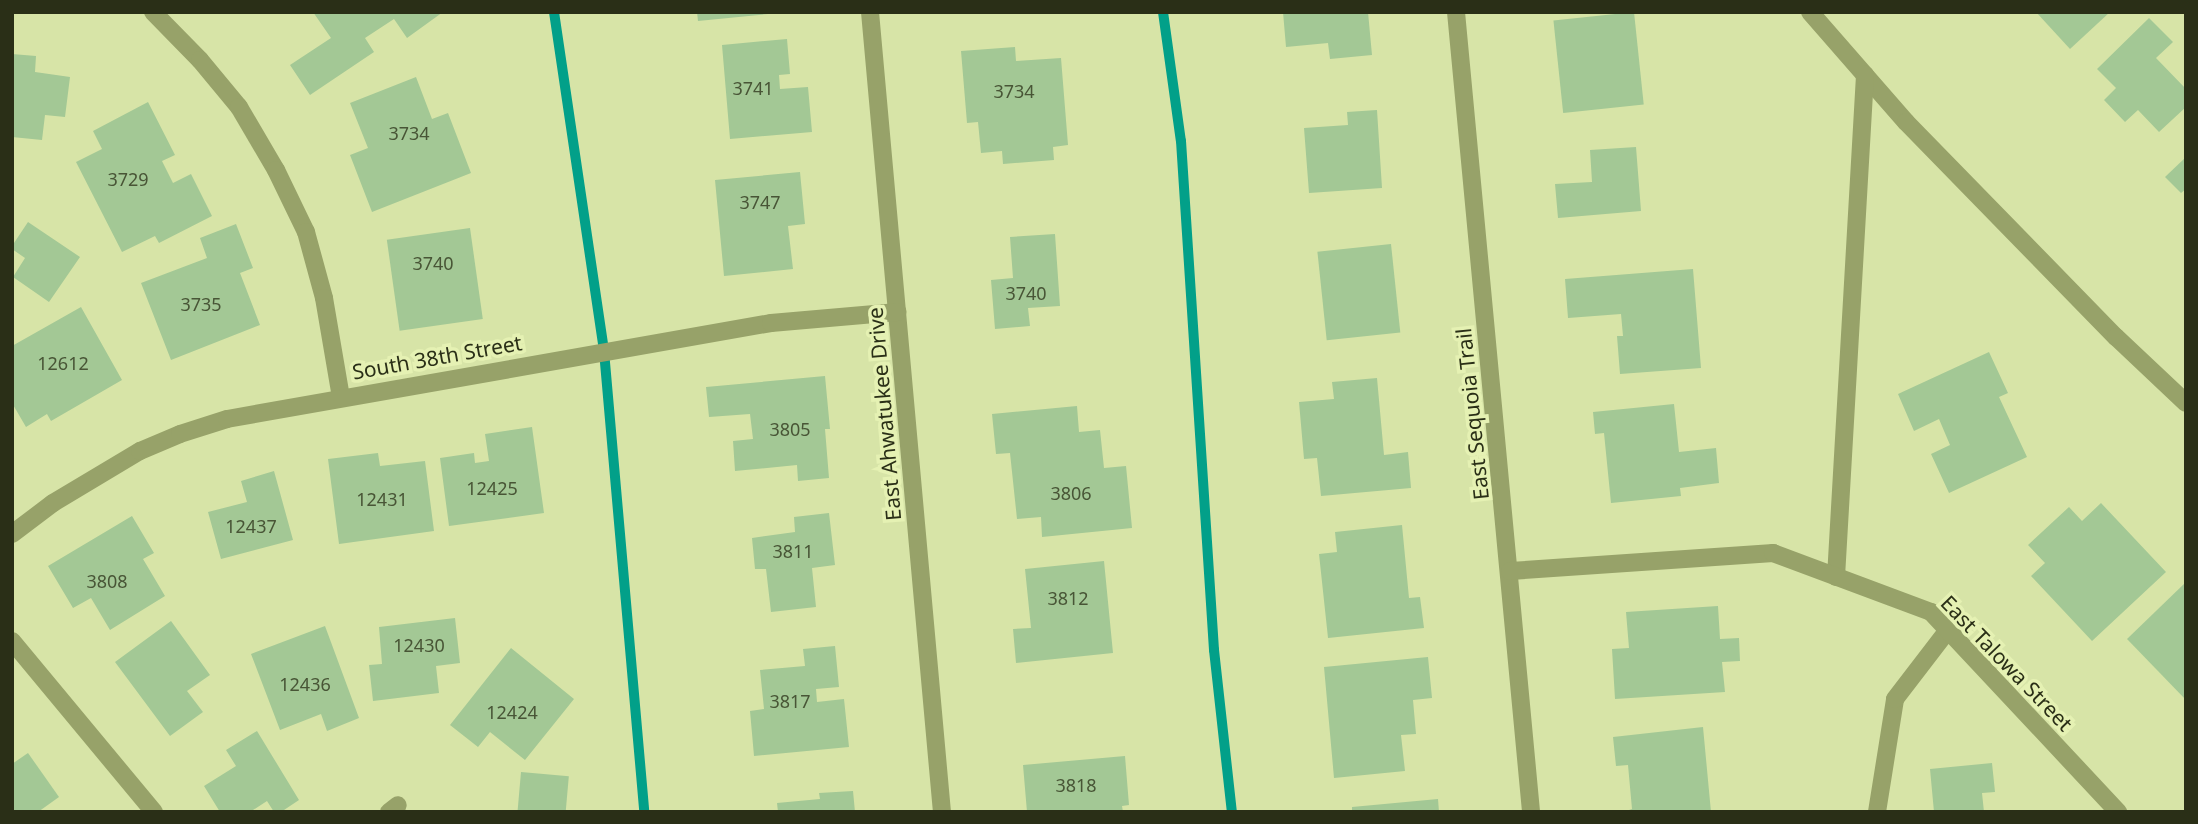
<!DOCTYPE html>
<style>
body{margin:0}
#map{position:relative;width:2198px;height:824px;overflow:hidden;background:#d7e4a7;font-family:"Noto Sans",sans-serif}
div>[style]{position:absolute}
[style*='--x']{left:calc(var(--x)*1px);top:calc(var(--y)*1px);width:calc(var(--w)*1px);rotate:calc(var(--a)*1deg)}
.stream>*{height:10px;margin:-5px;padding:0 5px;transform-origin:5px;border-radius:5px;background:#02a089}
.building>*{inset:0;background:#a3c895;transform-origin:0 0}
.lane>*{height:18px;margin:-9px;padding:0 9px;transform-origin:9px;border-radius:9px;background:#97a269}
.street>*{height:18px;margin:-9px;padding:0 9px;transform-origin:9px;border-radius:9px;background:#97a269}
span{translate:-50% -50%;white-space:nowrap;text-align:center;line-height:1.15;-webkit-text-stroke:7px #e5f1b3;paint-order:stroke}
.number-label{font-size:18px;color:#485536}
.number-label span{-webkit-text-stroke-width:0}
.street-label{font-size:21px;color:#2a2f17}
.frame{position:absolute;inset:0;border:14px solid #2a2f17;pointer-events:none}
</style>
<div id="map">
<div class="stream">
<i style="--x:554;--y:12;--w:343;--a:81.6"></i>
<i style="--x:604;--y:351;--w:463;--a:85"></i>
<i style="--x:1163;--y:12;--w:130;--a:82.1"></i>
<i style="--x:1181;--y:141;--w:510;--a:86.29"></i>
<i style="--x:1214;--y:650;--w:163;--a:83.7"></i>
</div>
<div class="building">
<i style="clip-path:polygon(313px 12px,443px 12px,407px 38px,394px 19px,365px 38px,374px 52px,310px 95px,290px 65px,331px 38px)"></i>
<i style="clip-path:polygon(697px 12px,768px 12px,768px 14px,698px 21px)"></i>
<i style="clip-path:polygon(1283px 12px,1368px 12px,1372px 55px,1330px 59px,1328px 43px,1286px 47px)"></i>
<i style="left:1634px;top:12px;width:93px;height:81px;rotate:84deg"></i>
<i style="clip-path:polygon(2036px 12px,2110px 12px,2070px 49px)"></i>
<i style="clip-path:polygon(2149px 18px,2173px 42px,2156px 58px,2186px 89px,2186px 107px,2159px 132px,2138px 110px,2125px 122px,2104px 100px,2116px 88px,2097px 69px)"></i>
<i style="clip-path:polygon(787px 39px,790px 74px,779px 75px,780px 89px,808px 87px,812px 132px,730px 139px,722px 45px)"></i>
<i style="clip-path:polygon(1015px 47px,1016px 61px,1061px 58px,1068px 145px,1053px 147px,1054px 160px,1003px 164px,1002px 151px,981px 153px,978px 122px,967px 123px,961px 51px)"></i>
<i style="clip-path:polygon(12px 54px,36px 56px,35px 72px,70px 77px,65px 117px,45px 115px,42px 140px,12px 137px)"></i>
<i style="clip-path:polygon(416px 77px,432px 119px,448px 113px,471px 173px,372px 212px,350px 155px,368px 148px,350px 103px)"></i>
<i style="clip-path:polygon(148px 102px,175px 155px,162px 161px,173px 183px,191px 174px,212px 216px,159px 243px,155px 236px,122px 252px,76px 162px,102px 149px,93px 131px)"></i>
<i style="clip-path:polygon(1377px 110px,1382px 188px,1309px 193px,1304px 128px,1348px 125px,1347px 112px)"></i>
<i style="clip-path:polygon(1636px 147px,1641px 211px,1558px 218px,1555px 184px,1592px 182px,1590px 150px)"></i>
<i style="clip-path:polygon(2186px 157px,2186px 189px,2181px 193px,2165px 177px)"></i>
<i style="clip-path:polygon(800px 172px,805px 224px,788px 226px,793px 269px,724px 276px,715px 180px)"></i>
<i style="clip-path:polygon(28px 222px,80px 257px,49px 302px,13px 277px,25px 258px,12px 249px,12px 246px)"></i>
<i style="clip-path:polygon(236px 224px,253px 268px,240px 273px,260px 325px,171px 360px,141px 283px,207px 258px,200px 238px)"></i>
<i style="left:470px;top:228px;width:92px;height:84px;rotate:82deg"></i>
<i style="clip-path:polygon(1055px 234px,1060px 306px,1028px 308px,1030px 326px,995px 329px,991px 280px,1013px 278px,1010px 237px)"></i>
<i style="left:1391px;top:244px;width:89px;height:74px;rotate:84deg"></i>
<i style="clip-path:polygon(1693px 269px,1701px 368px,1620px 374px,1617px 336px,1623px 336px,1621px 314px,1568px 318px,1565px 279px)"></i>
<i style="clip-path:polygon(81px 307px,122px 380px,51px 421px,47px 414px,26px 427px,12px 403px,12px 346px)"></i>
<i style="clip-path:polygon(1989px 352px,2008px 393px,1999px 397px,2027px 457px,1949px 493px,1931px 454px,1950px 445px,1939px 419px,1914px 431px,1898px 394px)"></i>
<i style="clip-path:polygon(825px 376px,830px 429px,825px 429px,829px 478px,798px 481px,797px 465px,735px 471px,733px 441px,753px 439px,750px 414px,709px 417px,706px 387px)"></i>
<i style="clip-path:polygon(1377px 378px,1384px 455px,1408px 452px,1411px 488px,1321px 496px,1317px 458px,1304px 459px,1299px 402px,1334px 399px,1332px 382px)"></i>
<i style="clip-path:polygon(1674px 404px,1679px 452px,1716px 448px,1719px 483px,1680px 488px,1681px 496px,1611px 503px,1604px 433px,1595px 434px,1593px 412px)"></i>
<i style="clip-path:polygon(1077px 406px,1079px 432px,1100px 430px,1104px 468px,1126px 466px,1132px 528px,1042px 537px,1041px 517px,1017px 519px,1010px 453px,996px 454px,992px 414px)"></i>
<i style="clip-path:polygon(532px 427px,544px 513px,449px 526px,440px 458px,474px 453px,475px 463px,489px 461px,485px 434px)"></i>
<i style="clip-path:polygon(378px 453px,380px 466px,425px 461px,434px 531px,339px 544px,328px 459px)"></i>
<i style="clip-path:polygon(274px 471px,293px 540px,221px 559px,208px 512px,247px 502px,241px 481px)"></i>
<i style="clip-path:polygon(2101px 503px,2166px 572px,2092px 641px,2031px 576px,2045px 563px,2028px 545px,2069px 507px,2082px 521px)"></i>
<i style="clip-path:polygon(829px 513px,835px 565px,812px 568px,816px 607px,771px 612px,766px 569px,755px 569px,752px 538px,795px 532px,794px 517px)"></i>
<i style="clip-path:polygon(132px 516px,154px 553px,143px 559px,165px 596px,110px 630px,91px 598px,73px 608px,48px 566px)"></i>
<i style="clip-path:polygon(1402px 525px,1409px 598px,1420px 597px,1424px 628px,1328px 638px,1319px 554px,1337px 552px,1335px 532px)"></i>
<i style="clip-path:polygon(1104px 561px,1113px 653px,1016px 663px,1013px 629px,1031px 628px,1025px 569px)"></i>
<i style="clip-path:polygon(2186px 582px,2186px 700px,2127px 639px)"></i>
<i style="clip-path:polygon(1718px 606px,1720px 639px,1739px 638px,1740px 661px,1722px 662px,1725px 692px,1615px 699px,1612px 649px,1629px 648px,1626px 612px)"></i>
<i style="clip-path:polygon(455px 618px,460px 663px,436px 666px,439px 693px,373px 701px,369px 665px,382px 664px,379px 627px)"></i>
<i style="clip-path:polygon(171px 621px,210px 675px,187px 691px,203px 712px,170px 736px,115px 662px)"></i>
<i style="clip-path:polygon(325px 626px,359px 718px,327px 731px,321px 714px,280px 730px,251px 654px)"></i>
<i style="clip-path:polygon(835px 646px,839px 687px,816px 689px,817px 702px,844px 699px,849px 747px,754px 756px,750px 711px,764px 709px,760px 670px,805px 666px,803px 649px)"></i>
<i style="clip-path:polygon(511px 648px,574px 699px,525px 760px,490px 732px,478px 747px,450px 725px)"></i>
<i style="clip-path:polygon(1428px 657px,1432px 698px,1413px 700px,1416px 734px,1401px 735px,1405px 771px,1334px 778px,1324px 667px)"></i>
<i style="clip-path:polygon(1703px 727px,1711px 812px,1623px 812px,1632px 809px,1628px 765px,1616px 766px,1613px 737px)"></i>
<i style="clip-path:polygon(257px 731px,299px 800px,281px 812px,274px 812px,267px 801px,250px 812px,220px 812px,204px 786px,236px 766px,226px 750px)"></i>
<i style="clip-path:polygon(28px 753px,59px 797px,38px 812px,12px 812px,12px 764px)"></i>
<i style="clip-path:polygon(1125px 756px,1129px 805px,1122px 806px,1123px 812px,1027px 812px,1023px 765px)"></i>
<i style="clip-path:polygon(1992px 763px,1995px 792px,1982px 793px,1984px 812px,1934px 812px,1930px 769px)"></i>
<i style="left:521px;top:772px;width:48px;height:40px;rotate:5deg"></i>
<i style="clip-path:polygon(853px 791px,855px 812px,778px 812px,777px 803px,820px 799px,819px 793px)"></i>
<i style="clip-path:polygon(1438px 799px,1439px 812px,1352px 812px,1352px 807px)"></i>
</div>
<div class="lane">
<i style="--x:1810;--y:12;--w:146;--a:48.9"></i>
<i style="--x:1906;--y:122;--w:301;--a:45.7"></i>
<i style="--x:2116;--y:337;--w:96;--a:43.3"></i>
<i style="--x:1836;--y:577;--w:503;--a:-86.69"></i>
<i style="--x:1877;--y:812;--w:114;--a:-80.9"></i>
<i style="--x:1895;--y:699;--w:87;--a:-52.5"></i>
</div>
<div class="street">
<i style="--x:153;--y:12;--w:67;--a:45.6"></i>
<i style="--x:200;--y:60;--w:61;--a:50.3"></i>
<i style="--x:239;--y:107;--w:73;--a:59.6"></i>
<i style="--x:276;--y:170;--w:69;--a:64.2"></i>
<i style="--x:306;--y:232;--w:68;--a:74.7"></i>
<i style="--x:324;--y:298;--w:100;--a:80.3"></i>
<i style="--x:870;--y:12;--w:803;--a:84.86"></i>
<i style="--x:1456;--y:12;--w:804;--a:84.64"></i>
<i style="--x:12;--y:534;--w:51;--a:-37.1"></i>
<i style="--x:53;--y:503;--w:101;--a:-30.9"></i>
<i style="--x:140;--y:451;--w:43;--a:-23"></i>
<i style="--x:180;--y:434;--w:49;--a:-17.7"></i>
<i style="--x:227;--y:419;--w:552;--a:-10.01"></i>
<i style="--x:771;--y:323;--w:127;--a:-5"></i>
<i style="--x:1510;--y:571;--w:264;--a:-3.9"></i>
<i style="--x:1773;--y:553;--w:169;--a:20.5"></i>
<i style="--x:1931;--y:612;--w:274;--a:46.9"></i>
<i style="--x:12;--y:641;--w:222;--a:50.3"></i>
<i style="--x:389;--y:812;--w:11;--a:-38"></i>
</div>
<div class="number-label">
<span style="left:753px;top:88px">3741</span>
<span style="left:1014px;top:91px">3734</span>
<span style="left:409px;top:133px">3734</span>
<span style="left:128px;top:179px">3729</span>
<span style="left:760px;top:202px">3747</span>
<span style="left:433px;top:263px">3740</span>
<span style="left:1026px;top:293px">3740</span>
<span style="left:201px;top:304px">3735</span>
<span style="left:63px;top:363px">12612</span>
<span style="left:790px;top:429px">3805</span>
<span style="left:492px;top:488px">12425</span>
<span style="left:1071px;top:493px">3806</span>
<span style="left:382px;top:499px">12431</span>
<span style="left:251px;top:526px">12437</span>
<span style="left:793px;top:551px">3811</span>
<span style="left:107px;top:581px">3808</span>
<span style="left:1068px;top:598px">3812</span>
<span style="left:419px;top:645px">12430</span>
<span style="left:305px;top:684px">12436</span>
<span style="left:790px;top:701px">3817</span>
<span style="left:512px;top:712px">12424</span>
<span style="left:1076px;top:785px">3818</span>
</div>
<div class="street-label">
<span style="left:437px;top:357px;rotate:-10deg">South 38th Street</span>
<span style="left:884px;top:414px;rotate:-95deg">East Ahwatukee Drive</span>
<span style="left:1472px;top:414px;rotate:-96deg">East Sequoia Trail</span>
<span style="left:2007px;top:663px;rotate:46deg">East Talowa Street</span>
</div>
<div class="frame"></div>
</div>
